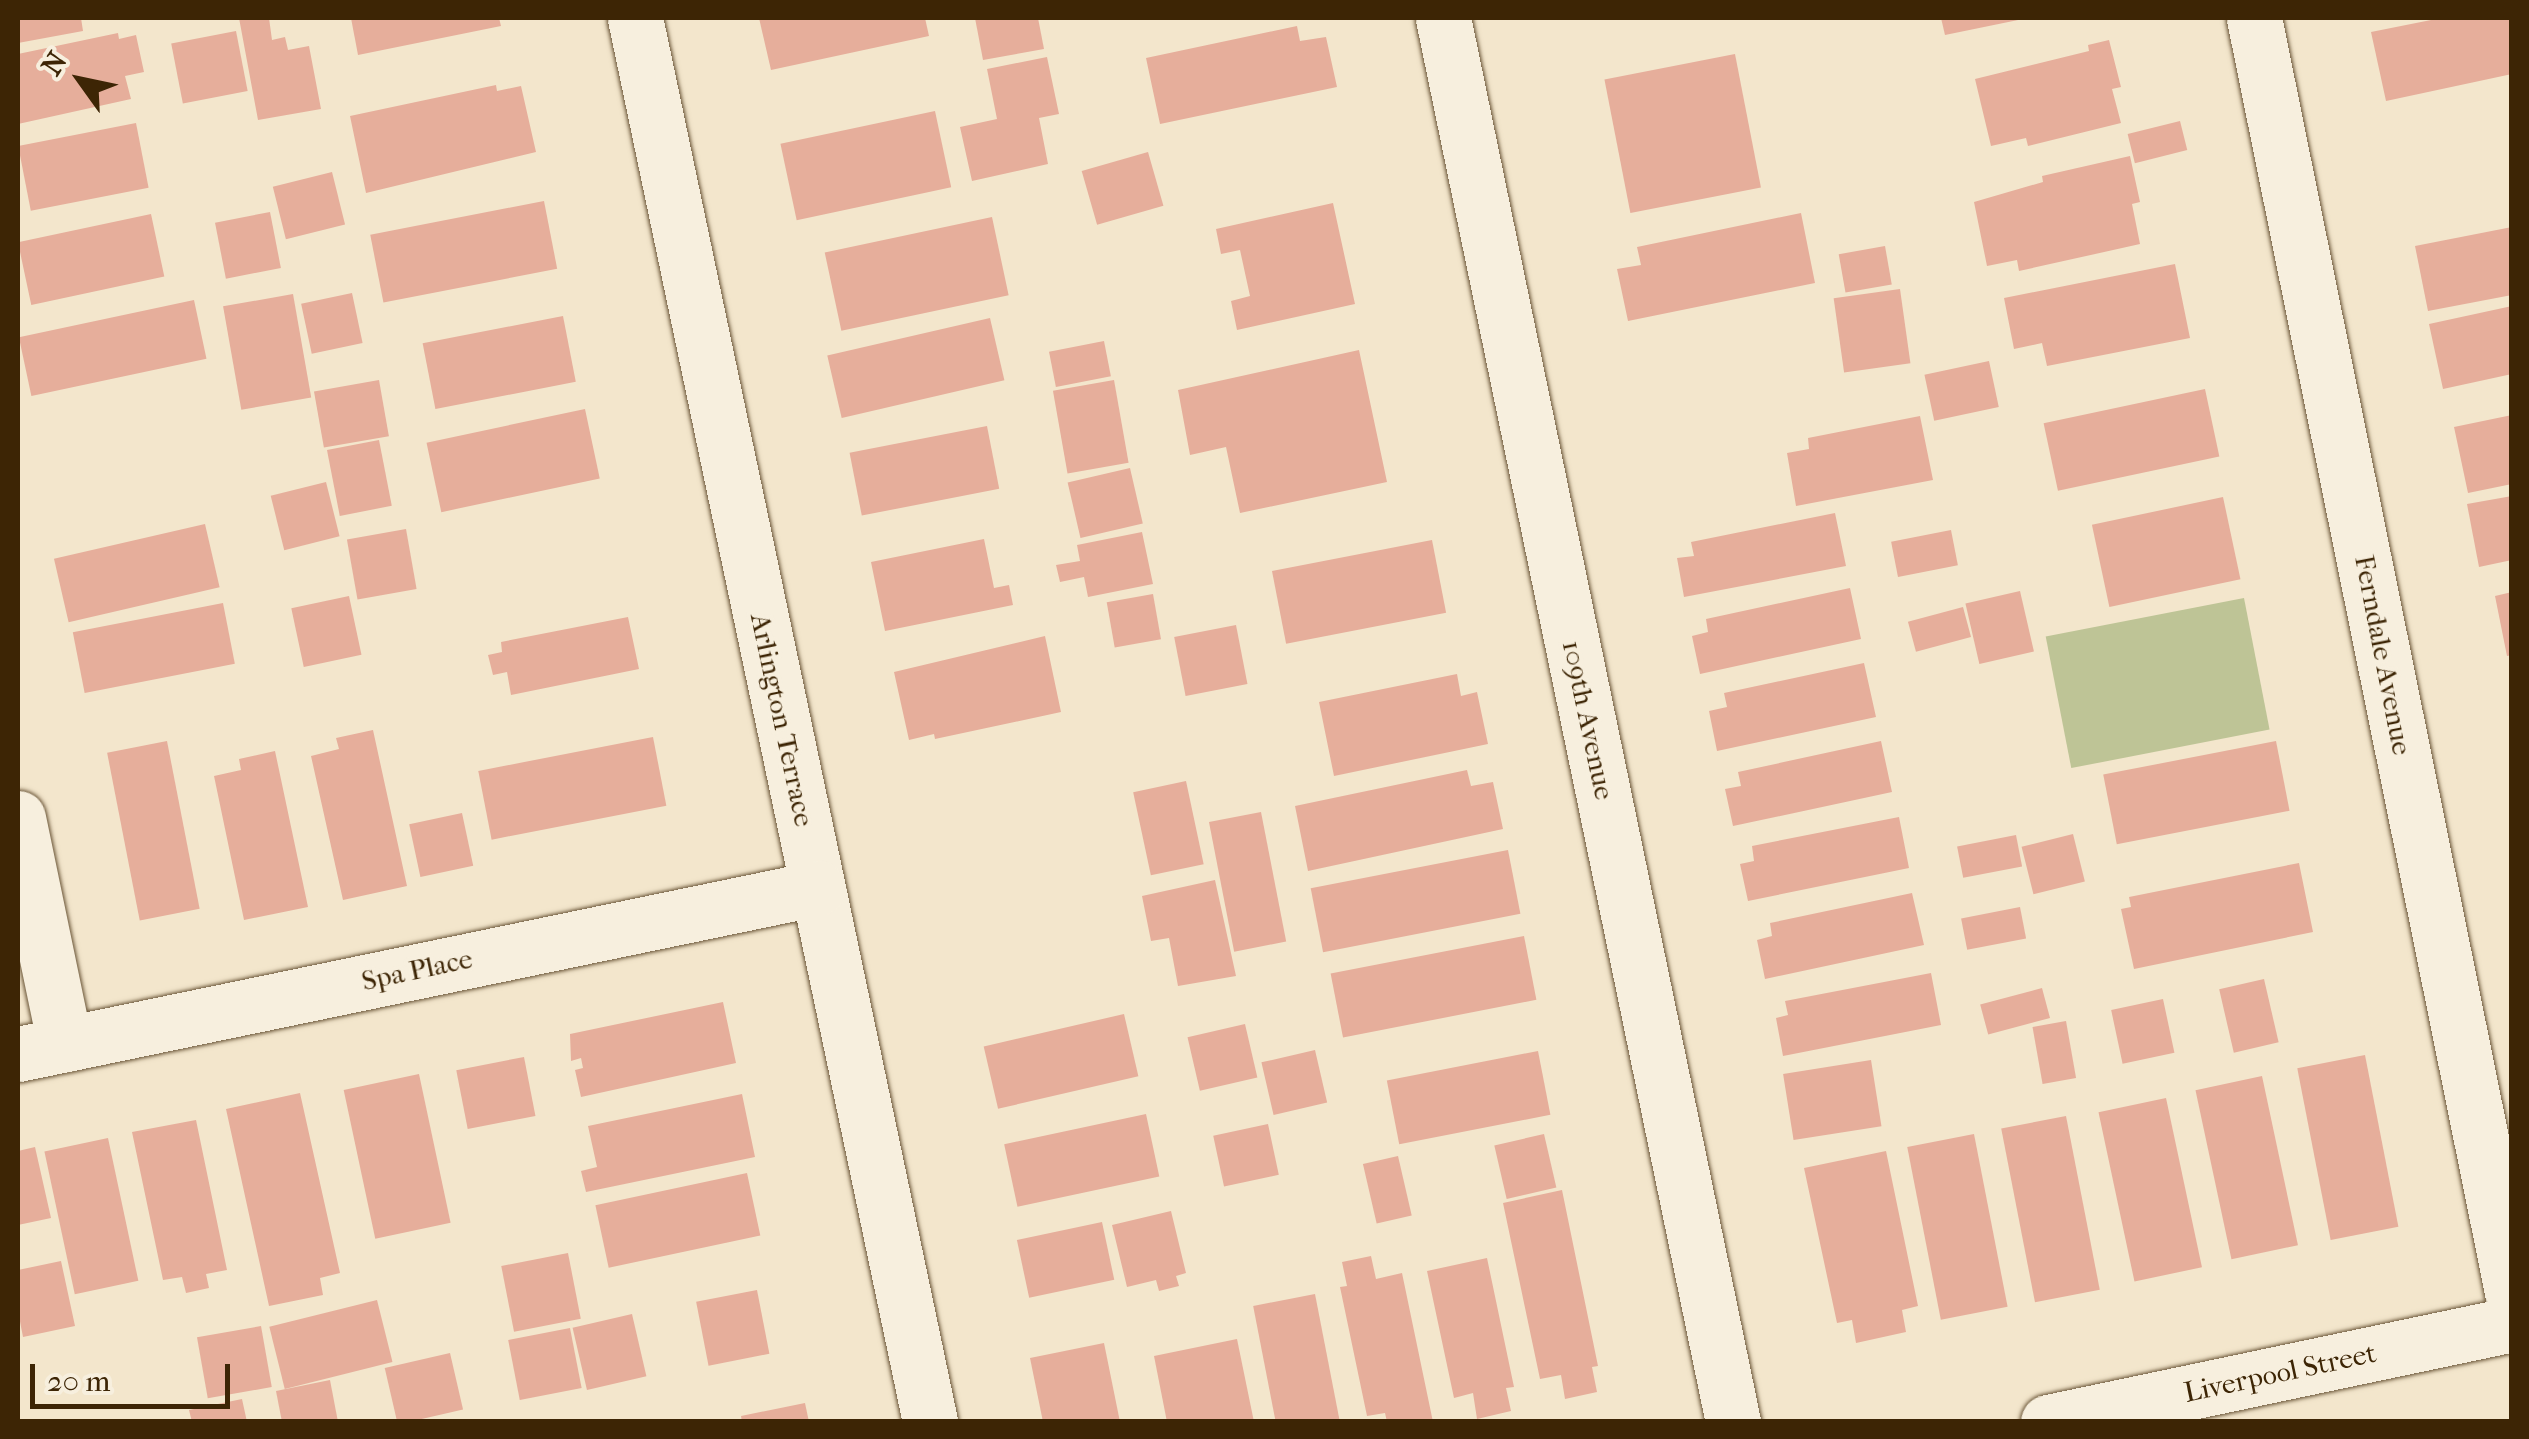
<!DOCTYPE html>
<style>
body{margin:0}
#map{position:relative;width:2529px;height:1439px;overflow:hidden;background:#f3e6cc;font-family:"IM FELL French Canon",serif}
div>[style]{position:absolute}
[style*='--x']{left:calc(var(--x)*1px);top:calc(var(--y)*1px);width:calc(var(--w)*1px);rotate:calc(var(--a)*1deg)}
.green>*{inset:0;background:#bec496;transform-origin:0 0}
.building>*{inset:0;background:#e6ae9b;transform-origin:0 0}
.roads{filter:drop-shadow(0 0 2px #6a5537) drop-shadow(0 0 2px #6a5537)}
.street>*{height:55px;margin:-27.5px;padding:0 27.5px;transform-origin:27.5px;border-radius:27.5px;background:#f7efde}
span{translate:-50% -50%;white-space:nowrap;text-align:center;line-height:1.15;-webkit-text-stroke:8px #f7efde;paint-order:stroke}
.street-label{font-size:28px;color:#3d2505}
.frame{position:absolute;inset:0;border:20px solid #3d2505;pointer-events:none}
.north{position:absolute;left:30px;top:30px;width:100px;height:100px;-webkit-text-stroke:8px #f7efde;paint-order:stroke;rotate:303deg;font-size:28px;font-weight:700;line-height:40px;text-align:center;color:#3d2505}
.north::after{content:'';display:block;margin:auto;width:35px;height:45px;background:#3d2505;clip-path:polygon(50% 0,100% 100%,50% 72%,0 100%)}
.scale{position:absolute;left:30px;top:1364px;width:200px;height:45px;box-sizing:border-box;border:5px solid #3d2505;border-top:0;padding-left:12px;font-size:30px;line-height:35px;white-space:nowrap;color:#3d2505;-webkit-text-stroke:8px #f7efde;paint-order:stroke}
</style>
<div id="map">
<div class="green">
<i style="left:2244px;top:598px;width:134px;height:202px;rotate:79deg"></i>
</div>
<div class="building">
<i style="clip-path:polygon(18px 18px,81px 18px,83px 31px,18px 43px)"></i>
<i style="clip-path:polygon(239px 18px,269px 18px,272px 40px,285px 37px,288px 50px,309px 46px,321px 109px,258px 120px)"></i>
<i style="clip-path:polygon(351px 18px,499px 18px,501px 26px,358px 55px)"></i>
<i style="clip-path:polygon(759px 18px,925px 18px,929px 36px,771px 70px)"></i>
<i style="clip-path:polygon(975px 18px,1038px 18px,1044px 49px,983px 60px)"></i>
<i style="clip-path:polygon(1941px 18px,2023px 18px,2023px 19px,1945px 35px)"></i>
<i style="clip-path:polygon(2441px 18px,2512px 18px,2512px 74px,2386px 101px,2371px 32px)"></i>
<i style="clip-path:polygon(1297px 26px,1300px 41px,1326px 37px,1337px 87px,1160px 124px,1146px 58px)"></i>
<i style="left:236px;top:31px;width:61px;height:66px;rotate:79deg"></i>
<i style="clip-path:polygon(118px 33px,119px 39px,136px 35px,144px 72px,125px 76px,131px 99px,18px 124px,18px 54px)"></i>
<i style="clip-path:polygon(2109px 40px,2121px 87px,2112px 89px,2121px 123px,2028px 146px,2026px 138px,1991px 146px,1975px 79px,2089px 51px,2088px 45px)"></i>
<i style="left:1735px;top:54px;width:136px;height:133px;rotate:79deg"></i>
<i style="clip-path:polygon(1047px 57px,1059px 114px,1039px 118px,1048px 164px,972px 181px,960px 127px,997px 119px,987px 69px)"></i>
<i style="clip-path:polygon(496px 85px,497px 91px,521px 86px,536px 152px,366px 193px,350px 116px)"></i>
<i style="left:935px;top:111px;width:78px;height:158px;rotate:78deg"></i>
<i style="left:2180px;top:121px;width:30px;height:54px;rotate:76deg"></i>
<i style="left:136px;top:123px;width:66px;height:120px;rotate:79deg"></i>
<i style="left:1148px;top:152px;width:56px;height:69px;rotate:74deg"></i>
<i style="clip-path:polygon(2130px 156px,2140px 202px,2132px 204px,2140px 244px,2019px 271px,2017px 260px,1987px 266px,1974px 202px,2043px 182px,2042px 176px)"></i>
<i style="left:332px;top:172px;width:54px;height:61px;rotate:76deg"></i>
<i style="left:544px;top:201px;width:69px;height:177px;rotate:79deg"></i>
<i style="clip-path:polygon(1333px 203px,1355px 304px,1237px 330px,1231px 301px,1250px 296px,1240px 250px,1221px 254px,1216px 229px)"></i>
<i style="left:270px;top:212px;width:57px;height:56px;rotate:79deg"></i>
<i style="clip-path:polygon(1801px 213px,1815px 283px,1628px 321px,1617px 269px,1641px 265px,1637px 247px)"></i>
<i style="left:151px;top:214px;width:64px;height:136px;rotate:78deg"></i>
<i style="left:992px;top:217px;width:80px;height:171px;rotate:78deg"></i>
<i style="clip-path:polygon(2512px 227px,2512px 295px,2428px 311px,2415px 246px)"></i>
<i style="left:1885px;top:246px;width:39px;height:47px;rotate:80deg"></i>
<i style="clip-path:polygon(2175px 264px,2190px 338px,2047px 366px,2042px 343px,2014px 349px,2004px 298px)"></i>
<i style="left:1900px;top:289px;width:75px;height:67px;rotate:82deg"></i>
<i style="left:352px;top:293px;width:51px;height:52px;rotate:78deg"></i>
<i style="left:293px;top:294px;width:105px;height:71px;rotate:80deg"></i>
<i style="left:194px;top:300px;width:60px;height:179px;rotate:78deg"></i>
<i style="clip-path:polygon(2512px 306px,2512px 374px,2443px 389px,2429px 324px)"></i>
<i style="left:563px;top:316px;width:67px;height:143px;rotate:79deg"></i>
<i style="left:990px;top:318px;width:64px;height:167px;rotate:77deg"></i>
<i style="left:1104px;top:341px;width:36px;height:56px;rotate:79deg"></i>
<i style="clip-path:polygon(1359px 350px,1387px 482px,1240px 513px,1226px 447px,1190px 455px,1178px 390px)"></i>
<i style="left:1989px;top:361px;width:47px;height:66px;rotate:78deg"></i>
<i style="left:379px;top:380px;width:57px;height:66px;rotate:80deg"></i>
<i style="left:1114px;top:380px;width:84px;height:62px;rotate:80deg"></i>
<i style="left:2205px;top:389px;width:69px;height:165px;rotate:78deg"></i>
<i style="left:585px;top:409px;width:71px;height:162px;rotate:78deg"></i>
<i style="clip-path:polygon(2512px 415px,2512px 484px,2468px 493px,2454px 427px)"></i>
<i style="clip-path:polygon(1920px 416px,1933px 480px,1796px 506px,1787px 453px,1809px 449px,1808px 438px)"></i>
<i style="left:987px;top:426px;width:64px;height:140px;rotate:79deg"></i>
<i style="left:379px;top:440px;width:67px;height:53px;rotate:79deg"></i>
<i style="left:1130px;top:468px;width:57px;height:64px;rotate:77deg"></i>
<i style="left:326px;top:482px;width:56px;height:57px;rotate:76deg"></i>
<i style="clip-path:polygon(2512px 496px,2512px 560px,2479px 567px,2467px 504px)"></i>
<i style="left:2223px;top:497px;width:84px;height:134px;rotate:78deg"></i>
<i style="clip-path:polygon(1835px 513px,1846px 566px,1684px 597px,1677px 558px,1694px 556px,1691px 542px)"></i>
<i style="left:205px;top:524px;width:65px;height:155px;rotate:77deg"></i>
<i style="left:406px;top:529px;width:61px;height:60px;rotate:80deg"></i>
<i style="left:1951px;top:530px;width:36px;height:61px;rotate:79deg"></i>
<i style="clip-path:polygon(1142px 532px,1153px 584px,1088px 597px,1084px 577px,1060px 582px,1056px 565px,1080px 561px,1077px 545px)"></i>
<i style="clip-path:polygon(984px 539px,994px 588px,1009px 585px,1013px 605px,885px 631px,871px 562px)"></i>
<i style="left:1432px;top:540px;width:74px;height:163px;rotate:79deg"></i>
<i style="clip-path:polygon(1850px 588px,1861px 639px,1700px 674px,1692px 636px,1708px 632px,1706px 619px)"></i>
<i style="left:2020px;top:591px;width:62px;height:56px;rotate:77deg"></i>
<i style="clip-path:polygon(2512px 592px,2512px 655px,2507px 656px,2495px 596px)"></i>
<i style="left:1153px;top:594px;width:46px;height:47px;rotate:80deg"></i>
<i style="left:349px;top:596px;width:60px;height:59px;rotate:78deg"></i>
<i style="left:223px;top:603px;width:62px;height:153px;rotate:79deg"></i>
<i style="left:1963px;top:607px;width:31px;height:57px;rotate:75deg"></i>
<i style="clip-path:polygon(628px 617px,639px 669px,511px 695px,507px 672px,493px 675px,488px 655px,502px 652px,501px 642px)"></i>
<i style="left:1236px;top:625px;width:60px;height:63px;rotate:79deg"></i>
<i style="clip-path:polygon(1045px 636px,1061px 712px,935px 739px,934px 734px,909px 740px,894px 672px)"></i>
<i style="clip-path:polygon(1864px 663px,1876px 717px,1717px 751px,1709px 711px,1727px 707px,1724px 693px)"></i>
<i style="clip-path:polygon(1457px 674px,1461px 696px,1477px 692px,1488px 744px,1334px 776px,1319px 702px)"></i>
<i style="clip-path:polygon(373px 730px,407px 886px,343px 900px,311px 756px,339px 749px,336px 738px)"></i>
<i style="left:653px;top:737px;width:70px;height:178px;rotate:79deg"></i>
<i style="left:167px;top:741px;width:171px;height:61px;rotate:79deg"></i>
<i style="clip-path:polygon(1881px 741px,1892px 792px,1733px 826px,1725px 789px,1741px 786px,1738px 772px)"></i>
<i style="left:2276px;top:741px;width:71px;height:176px;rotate:79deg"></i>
<i style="clip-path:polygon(275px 751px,308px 907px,244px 920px,214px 776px,241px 770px,239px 759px)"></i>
<i style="clip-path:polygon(1467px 770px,1471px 786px,1493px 782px,1503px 829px,1308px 871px,1295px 806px)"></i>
<i style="left:1186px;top:781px;width:85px;height:54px;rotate:78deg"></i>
<i style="left:1261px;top:812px;width:132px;height:53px;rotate:79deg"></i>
<i style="left:462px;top:813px;width:54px;height:54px;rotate:78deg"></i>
<i style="clip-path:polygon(1899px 817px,1909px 868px,1748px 901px,1740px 864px,1754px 861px,1752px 846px)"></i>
<i style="left:2073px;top:834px;width:49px;height:53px;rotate:76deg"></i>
<i style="left:2016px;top:835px;width:32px;height:60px;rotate:79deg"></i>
<i style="left:1508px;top:850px;width:65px;height:201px;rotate:79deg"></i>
<i style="clip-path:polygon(2299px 863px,2313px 932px,2134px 969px,2121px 909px,2131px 907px,2129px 897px)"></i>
<i style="clip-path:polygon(1215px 880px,1236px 976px,1178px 986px,1169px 938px,1151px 941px,1142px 896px)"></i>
<i style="clip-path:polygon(1912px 893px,1924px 945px,1765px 979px,1757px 940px,1772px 936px,1770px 923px)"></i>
<i style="left:2020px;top:907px;width:32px;height:60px;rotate:79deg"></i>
<i style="left:1524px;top:936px;width:65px;height:197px;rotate:79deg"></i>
<i style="clip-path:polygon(1931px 973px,1941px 1025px,1783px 1056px,1776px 1018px,1788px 1015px,1785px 1001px)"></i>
<i style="left:2264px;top:979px;width:65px;height:46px;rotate:77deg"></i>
<i style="left:2042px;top:988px;width:31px;height:64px;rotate:75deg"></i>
<i style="left:2163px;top:999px;width:55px;height:53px;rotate:78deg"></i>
<i style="clip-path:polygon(723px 1002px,736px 1063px,581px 1097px,575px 1070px,583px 1068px,581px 1058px,571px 1061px,570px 1034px)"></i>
<i style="left:1124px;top:1014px;width:64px;height:144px;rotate:77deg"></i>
<i style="left:2066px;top:1021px;width:58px;height:34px;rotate:80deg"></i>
<i style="left:1245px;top:1024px;width:55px;height:59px;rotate:77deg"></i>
<i style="left:1315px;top:1050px;width:54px;height:55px;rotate:77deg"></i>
<i style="left:1538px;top:1051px;width:65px;height:154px;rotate:79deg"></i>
<i style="left:2365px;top:1055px;width:175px;height:69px;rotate:79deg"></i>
<i style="left:524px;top:1057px;width:60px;height:69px;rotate:79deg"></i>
<i style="left:1871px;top:1060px;width:67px;height:89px;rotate:81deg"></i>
<i style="left:419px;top:1074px;width:152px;height:77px;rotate:78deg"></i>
<i style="left:2262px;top:1076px;width:173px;height:68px;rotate:78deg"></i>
<i style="clip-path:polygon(300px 1093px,340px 1273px,320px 1278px,323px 1295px,269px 1306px,226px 1109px)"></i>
<i style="clip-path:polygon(742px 1094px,755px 1157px,586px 1192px,581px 1171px,597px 1167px,588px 1126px)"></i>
<i style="left:2166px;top:1098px;width:173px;height:69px;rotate:78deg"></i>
<i style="left:1146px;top:1114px;width:64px;height:145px;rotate:78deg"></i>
<i style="left:2066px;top:1116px;width:177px;height:66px;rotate:79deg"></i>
<i style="clip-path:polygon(196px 1120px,227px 1270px,206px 1274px,209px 1288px,186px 1293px,182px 1277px,163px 1280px,132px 1132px)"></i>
<i style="left:1268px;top:1124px;width:52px;height:56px;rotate:78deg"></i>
<i style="left:1544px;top:1134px;width:55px;height:51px;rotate:77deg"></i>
<i style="left:1974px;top:1134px;width:176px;height:68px;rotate:79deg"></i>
<i style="left:108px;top:1138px;width:146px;height:65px;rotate:78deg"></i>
<i style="clip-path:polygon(35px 1147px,51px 1218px,18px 1225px,18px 1151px)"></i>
<i style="clip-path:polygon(1886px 1151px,1918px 1306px,1902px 1310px,1906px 1332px,1856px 1343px,1852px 1320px,1837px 1323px,1804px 1168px)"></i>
<i style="left:1398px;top:1156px;width:61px;height:36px;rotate:77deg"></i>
<i style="left:747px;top:1173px;width:64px;height:155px;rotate:78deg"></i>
<i style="clip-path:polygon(1562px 1190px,1598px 1366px,1592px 1367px,1597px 1392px,1565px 1399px,1561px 1375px,1540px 1379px,1503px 1203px)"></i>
<i style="clip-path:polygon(1171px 1211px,1186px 1273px,1176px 1276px,1179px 1286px,1159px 1291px,1156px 1280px,1127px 1287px,1112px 1225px)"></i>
<i style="left:1102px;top:1222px;width:59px;height:87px;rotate:78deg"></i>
<i style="left:568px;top:1253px;width:67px;height:68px;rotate:79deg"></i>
<i style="clip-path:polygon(1371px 1256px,1376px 1279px,1402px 1273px,1433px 1422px,1387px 1422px,1385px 1413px,1367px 1416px,1340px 1287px,1347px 1286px,1342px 1262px)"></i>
<i style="clip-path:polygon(1487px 1258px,1514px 1387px,1506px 1388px,1511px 1411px,1477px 1419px,1473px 1393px,1454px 1398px,1427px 1271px)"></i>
<i style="clip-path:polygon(61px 1261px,75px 1326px,23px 1337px,18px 1311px,18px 1270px)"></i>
<i style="left:757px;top:1290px;width:65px;height:62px;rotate:79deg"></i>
<i style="left:1315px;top:1294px;width:131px;height:63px;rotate:79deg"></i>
<i style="left:377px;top:1300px;width:64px;height:111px;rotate:76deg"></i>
<i style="left:632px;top:1314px;width:64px;height:61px;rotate:77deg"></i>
<i style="left:261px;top:1326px;width:62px;height:65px;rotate:80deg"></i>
<i style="left:570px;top:1328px;width:61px;height:63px;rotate:79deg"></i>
<i style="clip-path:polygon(1237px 1339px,1254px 1422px,1167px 1422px,1154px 1356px)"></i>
<i style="clip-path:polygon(1104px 1343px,1120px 1422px,1043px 1422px,1030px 1358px)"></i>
<i style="left:450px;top:1353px;width:58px;height:67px;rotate:77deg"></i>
<i style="clip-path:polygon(330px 1380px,338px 1422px,282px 1422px,276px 1391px)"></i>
<i style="clip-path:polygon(242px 1399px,247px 1422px,192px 1422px,189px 1410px)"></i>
<i style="clip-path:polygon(805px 1403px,809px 1422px,742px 1422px,741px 1416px)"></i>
</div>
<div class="roads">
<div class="street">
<i style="--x:635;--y:18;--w:1435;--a:78.13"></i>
<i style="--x:1443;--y:18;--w:1434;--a:78.33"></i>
<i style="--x:2254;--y:18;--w:1300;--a:78.55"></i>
<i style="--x:18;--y:818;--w:231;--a:78.3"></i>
<i style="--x:18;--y:1054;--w:817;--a:-11.72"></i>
<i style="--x:2048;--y:1422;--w:474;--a:-11.9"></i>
</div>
</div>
<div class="street-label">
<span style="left:2383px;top:655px;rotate:79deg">Ferndale Avenue</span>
<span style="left:782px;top:720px;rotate:78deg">Arlington Terrace</span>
<span style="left:1588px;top:720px;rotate:78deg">109th Avenue</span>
<span style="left:417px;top:970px;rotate:-12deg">Spa Place</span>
<span style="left:2280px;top:1373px;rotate:-12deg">Liverpool Street</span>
</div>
<div class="frame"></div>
<div class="north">N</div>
<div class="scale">20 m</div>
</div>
